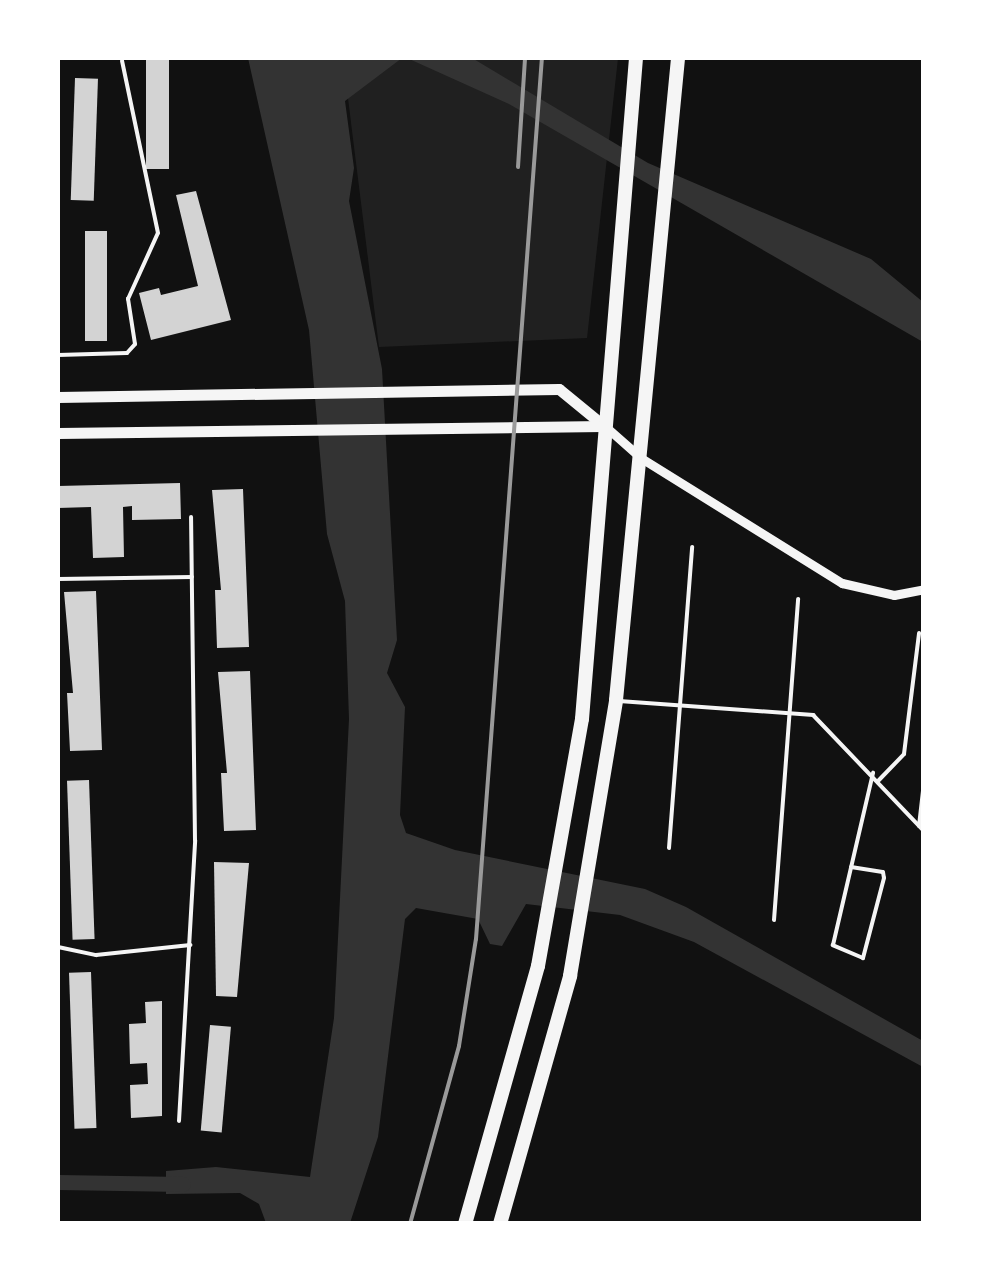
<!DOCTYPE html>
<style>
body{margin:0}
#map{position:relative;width:981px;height:1281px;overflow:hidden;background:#111;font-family:Karla,sans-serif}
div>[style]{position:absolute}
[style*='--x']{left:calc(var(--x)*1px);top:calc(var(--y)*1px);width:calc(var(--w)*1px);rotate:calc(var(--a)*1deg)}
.green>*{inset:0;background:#202020}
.water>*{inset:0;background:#333}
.canal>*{height:15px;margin:-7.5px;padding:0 7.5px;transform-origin:7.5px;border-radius:7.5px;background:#333}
.building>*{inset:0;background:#d3d3d3;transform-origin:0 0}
.service>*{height:4px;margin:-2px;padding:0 2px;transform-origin:2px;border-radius:2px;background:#f5f5f5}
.minor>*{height:9px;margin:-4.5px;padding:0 4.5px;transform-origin:4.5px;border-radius:4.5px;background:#f5f5f5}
.tertiary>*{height:11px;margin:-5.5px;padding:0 5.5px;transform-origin:5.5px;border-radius:5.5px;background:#f5f5f5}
.primary>*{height:14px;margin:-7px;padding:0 7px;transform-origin:7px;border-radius:7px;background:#f5f5f5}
.rail>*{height:4px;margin:-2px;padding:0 2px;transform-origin:2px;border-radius:2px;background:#9a9a9a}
span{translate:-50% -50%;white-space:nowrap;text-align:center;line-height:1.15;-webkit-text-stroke:10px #fff;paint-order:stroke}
.frame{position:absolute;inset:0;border:60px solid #fff;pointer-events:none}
</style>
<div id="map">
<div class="green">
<i style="clip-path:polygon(343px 58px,618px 58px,587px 338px,379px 347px)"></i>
</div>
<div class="water">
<i style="clip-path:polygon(248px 58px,402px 58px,345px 101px,354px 168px,349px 201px,382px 369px,397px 640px,387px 673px,405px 707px,400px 815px,406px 833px,455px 850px,645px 889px,686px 907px,923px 1041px,923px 1067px,694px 942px,620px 915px,526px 904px,502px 946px,490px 944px,478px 919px,416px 908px,405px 919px,378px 1137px,350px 1223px,266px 1223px,259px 1204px,240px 1193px,166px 1194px,166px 1171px,216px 1167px,310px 1177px,334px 1018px,349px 719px,345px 601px,327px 534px,309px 330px)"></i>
<i style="clip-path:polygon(407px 58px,472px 58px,648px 163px,871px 259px,923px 302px,923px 342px,509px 104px)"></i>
</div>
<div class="canal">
<i style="--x:58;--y:1182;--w:125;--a:0.9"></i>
</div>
<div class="building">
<i style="left:146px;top:58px;width:23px;height:111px"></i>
<i style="left:75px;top:78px;width:23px;height:122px;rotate:2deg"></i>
<i style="clip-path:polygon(196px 191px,231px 320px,151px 340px,139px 293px,159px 288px,161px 295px,198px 286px,176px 195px)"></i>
<i style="left:85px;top:231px;width:22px;height:110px"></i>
<i style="clip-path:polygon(180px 483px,181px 519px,132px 520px,132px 506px,123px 507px,124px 557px,93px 558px,91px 507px,58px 508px,58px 486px)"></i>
<i style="clip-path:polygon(243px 489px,249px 647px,217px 648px,215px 590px,221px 590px,212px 490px)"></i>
<i style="clip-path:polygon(96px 591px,102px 750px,70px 751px,67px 693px,73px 693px,64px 592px)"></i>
<i style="clip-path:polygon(250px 671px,256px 830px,224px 831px,221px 773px,227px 773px,218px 672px)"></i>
<i style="left:89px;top:780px;width:159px;height:22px;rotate:88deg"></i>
<i style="clip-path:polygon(214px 862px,249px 863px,237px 997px,216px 996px)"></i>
<i style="left:91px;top:972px;width:156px;height:22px;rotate:88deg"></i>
<i style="clip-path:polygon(162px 1001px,162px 1116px,131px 1118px,130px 1085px,148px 1084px,147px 1063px,130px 1064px,129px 1024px,146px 1023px,145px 1002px)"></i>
<i style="left:210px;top:1025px;width:21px;height:106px;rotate:5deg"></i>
</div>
<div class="service">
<i style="--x:58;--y:355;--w:69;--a:-1.7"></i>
<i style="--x:127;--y:353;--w:12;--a:-48"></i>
<i style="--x:135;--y:344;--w:46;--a:-98.8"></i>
<i style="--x:128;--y:299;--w:72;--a:-65.6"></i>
<i style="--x:158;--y:233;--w:176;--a:-101.8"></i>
<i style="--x:58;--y:579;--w:134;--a:-0.9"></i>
<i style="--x:619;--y:701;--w:195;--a:4.1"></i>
<i style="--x:813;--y:715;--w:161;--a:46.3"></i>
<i style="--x:879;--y:780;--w:36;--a:-46"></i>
<i style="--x:904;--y:754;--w:122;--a:-82.9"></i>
<i style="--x:919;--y:826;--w:44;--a:-83.5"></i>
<i style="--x:669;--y:848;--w:302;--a:-85.6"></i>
<i style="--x:851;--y:867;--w:32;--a:9"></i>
<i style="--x:883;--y:872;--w:6;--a:81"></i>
<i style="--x:884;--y:878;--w:83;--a:104.7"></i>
<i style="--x:863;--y:958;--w:33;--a:-157"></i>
<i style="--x:833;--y:945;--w:177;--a:-76.9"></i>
<i style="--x:774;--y:920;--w:322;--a:-85.7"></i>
<i style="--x:58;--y:947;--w:39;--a:12"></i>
<i style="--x:96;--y:955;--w:95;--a:-6.1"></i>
<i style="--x:179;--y:1121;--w:281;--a:-86.7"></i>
<i style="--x:195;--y:840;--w:323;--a:-90.7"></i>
</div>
<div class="minor">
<i style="--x:606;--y:427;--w:47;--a:41.5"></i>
<i style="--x:641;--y:458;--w:237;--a:31.9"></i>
<i style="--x:842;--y:583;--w:53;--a:13"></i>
<i style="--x:894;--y:595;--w:31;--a:-11"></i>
</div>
<div class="tertiary">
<i style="--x:58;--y:397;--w:501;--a:-0.91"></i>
<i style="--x:559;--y:389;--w:58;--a:39.4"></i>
<i style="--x:58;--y:433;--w:545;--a:-0.74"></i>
</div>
<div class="primary">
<i style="--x:465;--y:1224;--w:268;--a:-74.2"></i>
<i style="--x:538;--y:966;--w:251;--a:-79.9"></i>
<i style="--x:582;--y:719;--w:663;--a:-85.33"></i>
<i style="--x:500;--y:1224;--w:258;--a:-74.2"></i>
<i style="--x:570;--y:976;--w:280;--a:-80.5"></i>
<i style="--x:616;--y:700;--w:645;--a:-84.48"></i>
</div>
<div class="rail">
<i style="--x:518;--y:167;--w:109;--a:-86.3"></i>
<i style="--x:410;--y:1224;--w:185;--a:-74.6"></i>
<i style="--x:459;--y:1046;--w:108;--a:-81"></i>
<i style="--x:476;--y:939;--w:883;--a:-85.72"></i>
</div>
<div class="frame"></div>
</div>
